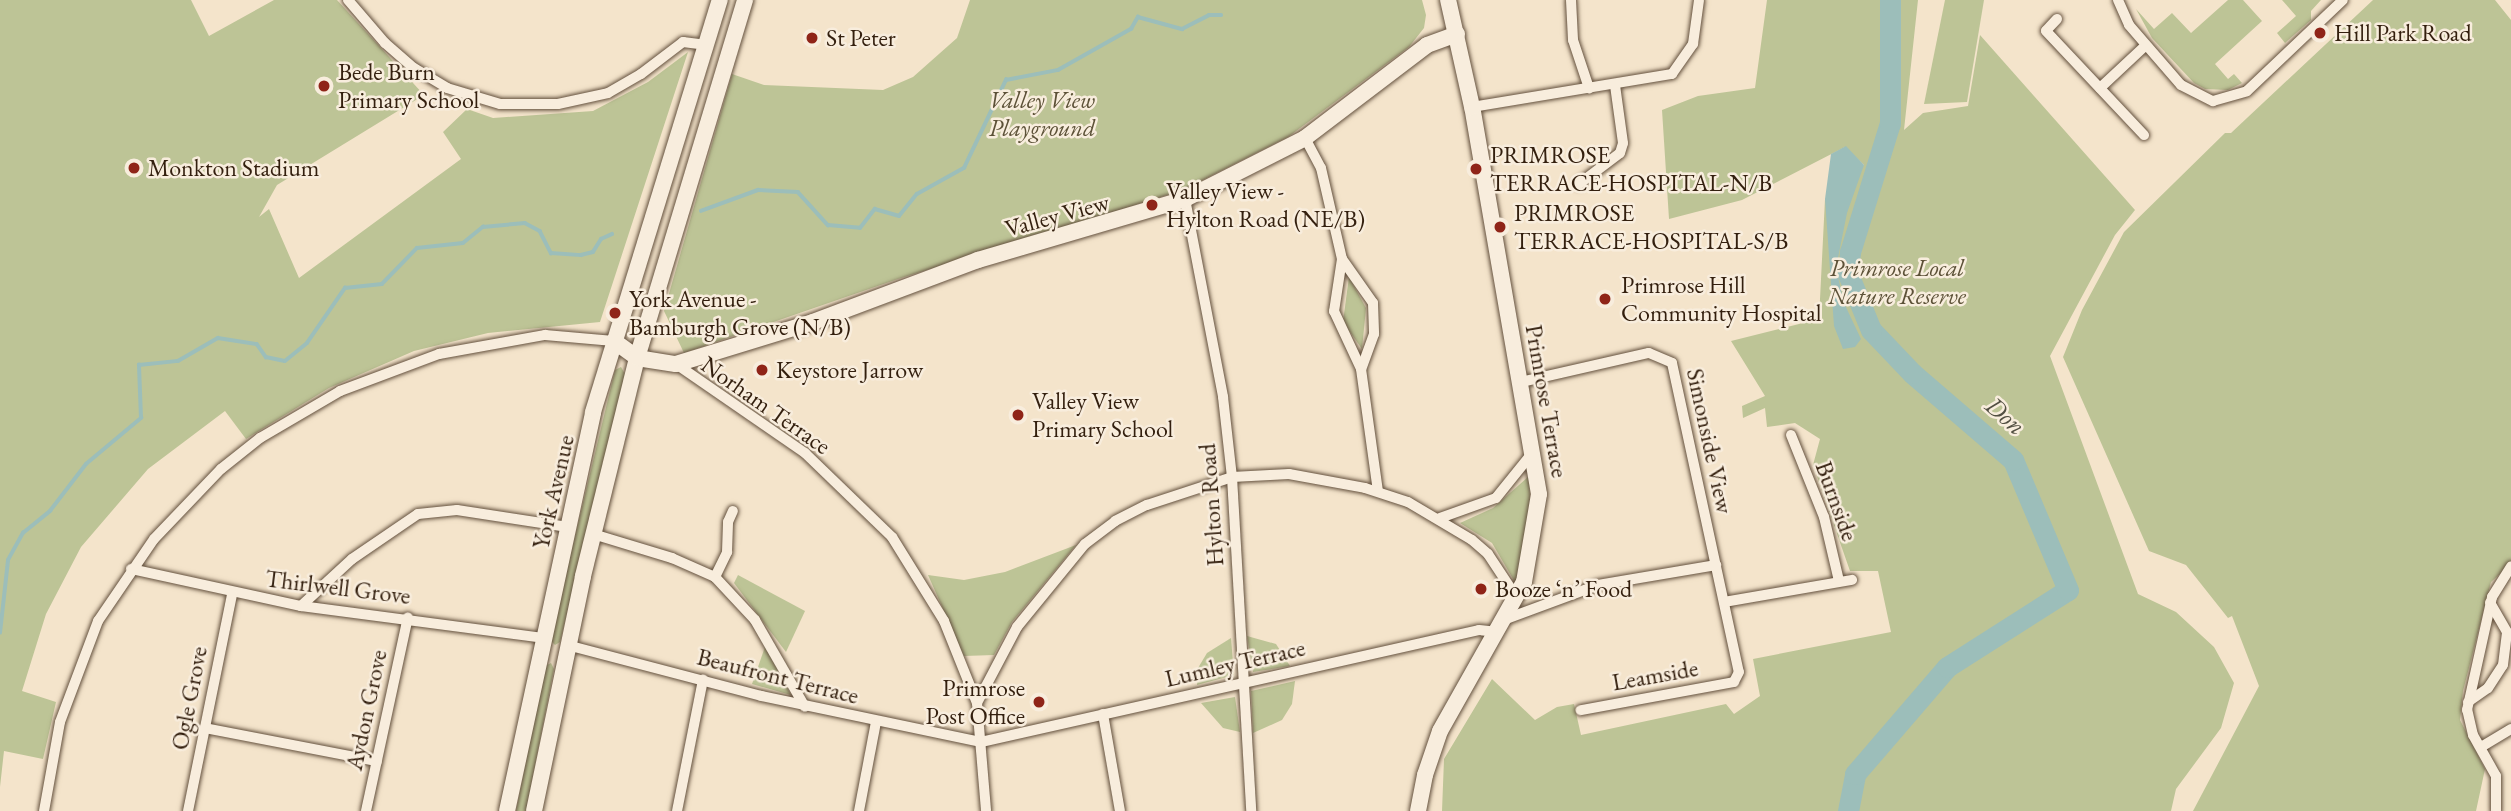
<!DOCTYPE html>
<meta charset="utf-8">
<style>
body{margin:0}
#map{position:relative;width:2511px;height:811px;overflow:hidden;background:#f4e4cb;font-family:"EB Garamond",serif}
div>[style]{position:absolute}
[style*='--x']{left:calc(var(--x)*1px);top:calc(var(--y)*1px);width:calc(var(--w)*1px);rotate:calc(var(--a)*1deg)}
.green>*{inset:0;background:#bdc496}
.water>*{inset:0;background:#9cbeba}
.stream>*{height:3.5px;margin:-1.75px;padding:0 1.75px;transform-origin:1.75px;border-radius:1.75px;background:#9cbeba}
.river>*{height:21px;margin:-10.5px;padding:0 10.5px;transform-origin:10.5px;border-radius:10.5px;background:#9cbeba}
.roads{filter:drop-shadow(0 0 2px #63503d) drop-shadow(0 0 2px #63503d)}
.street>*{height:10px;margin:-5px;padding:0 5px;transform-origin:5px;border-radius:5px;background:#f8eddd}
.secondary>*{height:16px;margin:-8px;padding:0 8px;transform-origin:8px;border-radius:8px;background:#f8eddd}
.dots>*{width:19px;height:19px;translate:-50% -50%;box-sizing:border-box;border:4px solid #f8eddd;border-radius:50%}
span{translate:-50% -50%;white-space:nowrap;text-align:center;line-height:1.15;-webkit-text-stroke:5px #f8eddd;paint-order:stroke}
.poi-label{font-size:24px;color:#331f0e}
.left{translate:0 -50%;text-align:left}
.right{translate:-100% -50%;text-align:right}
.park-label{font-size:24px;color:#5c5137;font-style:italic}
.street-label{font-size:24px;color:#331f0e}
.water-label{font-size:26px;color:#524f42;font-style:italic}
</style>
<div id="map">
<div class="green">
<i style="clip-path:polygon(0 0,191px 0,209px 36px,274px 0,337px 0,424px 95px,277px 185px,259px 217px,269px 209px,299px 278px,461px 159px,443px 132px,467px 109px,493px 118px,593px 111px,648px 82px,688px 52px,600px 322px,488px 333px,414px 351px,329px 388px,246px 439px,225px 411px,148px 469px,81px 547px,46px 614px,22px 691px,56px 702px,43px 759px,4px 751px,0 787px)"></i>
<i style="clip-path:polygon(970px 0,1422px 0,1426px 15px,1424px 28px,1409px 47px,1288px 137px,1183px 190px,898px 279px,684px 353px,664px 311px,732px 74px,764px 85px,883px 90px,913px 77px,957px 38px)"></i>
<i style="clip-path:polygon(1767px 0,1918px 0,1904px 130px,1923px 113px,1968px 106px,1980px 35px,2135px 210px,2115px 235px,2050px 356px,2138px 594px,2176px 612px,2214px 647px,2234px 683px,2221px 728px,2176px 789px,2171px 811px,1442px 811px,1444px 759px,1492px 679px,1535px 720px,1557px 707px,1574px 704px,1581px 735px,1726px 704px,1734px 714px,1760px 696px,1753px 659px,1891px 632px,1878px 571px,1850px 571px,1813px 465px,1820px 439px,1795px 423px,1767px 427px,1765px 408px,1743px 418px,1742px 406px,1765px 396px,1731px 341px,1819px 319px,1825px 199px,1864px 165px,1845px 147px,1742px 200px,1669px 219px,1662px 110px,1698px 96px,1755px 88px)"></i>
<i style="clip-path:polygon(1945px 0,1984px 0,1967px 102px,1924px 104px)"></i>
<i style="clip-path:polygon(2228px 0,2243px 0,2262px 21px,2215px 64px,2228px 79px,2234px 74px,2242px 83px,2228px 90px,2205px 89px,2194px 83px,2152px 38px,2136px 9px,2154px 29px,2172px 13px,2191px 33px)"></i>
<i style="clip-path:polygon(2282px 0,2321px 0,2311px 11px,2311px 20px,2285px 43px,2277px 33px,2296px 16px)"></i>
<i style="clip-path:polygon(2373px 0,2495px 0,2511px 20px,2511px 564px,2491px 582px,2463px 691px,2460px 720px,2485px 769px,2476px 811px,2193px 811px,2259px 686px,2232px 616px,2228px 618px,2186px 565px,2149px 551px,2063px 357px,2082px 310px,2124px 232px,2225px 133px,2231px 133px)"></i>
<i style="clip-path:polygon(1349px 277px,1366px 308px,1362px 349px,1343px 322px)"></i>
<i style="clip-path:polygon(621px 367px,625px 374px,560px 642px,555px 645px,550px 640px,615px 370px)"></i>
<i style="clip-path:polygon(1529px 476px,1531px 516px,1516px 584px,1492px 543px,1460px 523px,1493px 508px)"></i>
<i style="clip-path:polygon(1076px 545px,1012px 622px,994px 655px,964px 656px,928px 575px,964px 580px,1005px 572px)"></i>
<i style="clip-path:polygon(738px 575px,805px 611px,786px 652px,734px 583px)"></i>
<i style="clip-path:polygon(1247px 636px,1276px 644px,1290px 666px,1253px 672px)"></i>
<i style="clip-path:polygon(1231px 638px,1234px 675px,1197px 685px,1198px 668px,1207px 653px)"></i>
<i style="clip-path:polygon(765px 647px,791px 695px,752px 684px)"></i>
<i style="clip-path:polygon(551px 663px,554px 669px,526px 811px,516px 811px,545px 666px)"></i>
<i style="clip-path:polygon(1295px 681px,1292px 704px,1282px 720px,1253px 733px,1251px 691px)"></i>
<i style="clip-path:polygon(1235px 697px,1240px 732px,1223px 728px,1201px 703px)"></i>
</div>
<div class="water">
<i style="clip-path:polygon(1846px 146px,1864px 165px,1847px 213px,1836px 268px,1844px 303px,1861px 339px,1855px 347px,1843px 349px,1834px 326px,1825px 199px,1831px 154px)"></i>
</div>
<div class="stream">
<i style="--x:701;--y:211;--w:61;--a:-20.2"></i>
<i style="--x:758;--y:190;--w:40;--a:2.9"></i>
<i style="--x:798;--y:192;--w:45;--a:47.7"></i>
<i style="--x:828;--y:225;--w:32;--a:5"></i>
<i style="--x:860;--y:228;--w:24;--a:-52"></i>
<i style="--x:875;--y:209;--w:25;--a:16"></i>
<i style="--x:899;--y:216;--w:28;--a:-51"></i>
<i style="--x:917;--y:194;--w:54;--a:-29"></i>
<i style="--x:964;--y:168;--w:98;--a:-64.5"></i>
<i style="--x:1006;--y:80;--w:53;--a:-10.9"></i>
<i style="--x:1058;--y:70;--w:84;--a:-29.3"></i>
<i style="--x:1131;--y:29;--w:14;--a:-60"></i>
<i style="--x:1138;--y:17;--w:46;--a:15.3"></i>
<i style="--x:1182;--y:29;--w:30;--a:-27"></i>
<i style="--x:1209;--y:15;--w:12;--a:0"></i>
<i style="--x:0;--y:633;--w:73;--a:-83.7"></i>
<i style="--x:8;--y:560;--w:31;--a:-61"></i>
<i style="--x:23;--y:533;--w:35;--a:-39"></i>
<i style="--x:50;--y:511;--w:59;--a:-52.5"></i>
<i style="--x:86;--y:464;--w:72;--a:-39.9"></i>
<i style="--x:141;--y:418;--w:53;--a:-92.2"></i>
<i style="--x:139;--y:365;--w:39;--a:-6"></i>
<i style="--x:178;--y:361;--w:46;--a:-29.9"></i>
<i style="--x:218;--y:338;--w:39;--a:9"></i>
<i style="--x:257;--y:344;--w:16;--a:55"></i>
<i style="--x:266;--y:357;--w:19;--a:12"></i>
<i style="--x:285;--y:361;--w:28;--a:-39"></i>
<i style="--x:307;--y:343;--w:67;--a:-55.4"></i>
<i style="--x:345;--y:288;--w:37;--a:-6"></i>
<i style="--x:382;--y:284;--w:50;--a:-45.8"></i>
<i style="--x:417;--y:248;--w:46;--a:-6.2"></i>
<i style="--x:463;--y:243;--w:26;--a:-39"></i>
<i style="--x:483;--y:227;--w:42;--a:-5.4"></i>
<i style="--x:525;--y:223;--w:17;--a:28"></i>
<i style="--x:540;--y:231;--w:25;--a:63"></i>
<i style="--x:551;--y:253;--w:30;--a:4"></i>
<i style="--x:581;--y:255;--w:12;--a:-14"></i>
<i style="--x:593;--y:252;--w:15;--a:-58"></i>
<i style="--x:601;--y:239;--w:12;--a:-24"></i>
</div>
<div class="river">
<i style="--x:1848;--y:811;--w:38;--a:-79"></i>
<i style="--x:1855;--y:774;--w:141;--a:-49.3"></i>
<i style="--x:1947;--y:667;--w:143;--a:-32.5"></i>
<i style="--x:2068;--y:590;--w:141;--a:-112.9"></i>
<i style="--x:2013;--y:460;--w:133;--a:-139.3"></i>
<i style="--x:1912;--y:373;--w:59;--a:-133.6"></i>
<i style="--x:1871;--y:330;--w:61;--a:-112.3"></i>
<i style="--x:1848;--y:274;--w:22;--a:-85"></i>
<i style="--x:1850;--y:252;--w:135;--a:-72.8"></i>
<i style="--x:1890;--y:123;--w:123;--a:-90"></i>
</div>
<div class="roads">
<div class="street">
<i style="--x:348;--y:0;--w:57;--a:49.3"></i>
<i style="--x:385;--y:43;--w:38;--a:41"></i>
<i style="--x:414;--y:68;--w:39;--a:31"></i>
<i style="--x:447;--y:88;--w:55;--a:16.8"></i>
<i style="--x:500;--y:104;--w:58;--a:0"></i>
<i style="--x:558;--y:104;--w:51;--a:-12.4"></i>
<i style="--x:608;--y:93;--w:38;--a:-30"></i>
<i style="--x:641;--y:74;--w:53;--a:-37.3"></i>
<i style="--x:683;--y:42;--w:24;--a:7"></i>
<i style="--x:1571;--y:0;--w:40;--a:87.1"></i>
<i style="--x:1573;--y:40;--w:51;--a:71.6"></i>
<i style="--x:2118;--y:0;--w:27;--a:66"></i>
<i style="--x:2129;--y:25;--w:79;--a:49.1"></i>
<i style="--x:2181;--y:85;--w:36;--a:27"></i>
<i style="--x:2213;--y:101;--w:35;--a:-16"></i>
<i style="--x:2247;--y:91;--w:132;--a:-43.5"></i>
<i style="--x:2057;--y:19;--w:16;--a:133"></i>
<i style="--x:2046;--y:31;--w:143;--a:46.7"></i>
<i style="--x:2100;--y:88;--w:62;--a:-43"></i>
<i style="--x:1472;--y:107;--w:203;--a:-9.4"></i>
<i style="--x:1672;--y:74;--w:37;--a:-55"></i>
<i style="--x:1693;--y:44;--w:44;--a:-82.2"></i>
<i style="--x:1305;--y:138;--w:34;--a:62"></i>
<i style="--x:1321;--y:168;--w:93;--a:77"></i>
<i style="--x:1342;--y:259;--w:53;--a:98.7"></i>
<i style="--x:1334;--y:311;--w:64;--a:65"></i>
<i style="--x:1361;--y:369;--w:123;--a:82.1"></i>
<i style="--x:1579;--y:184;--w:51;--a:-37.1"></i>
<i style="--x:1620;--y:153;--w:10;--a:-73"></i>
<i style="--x:1623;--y:143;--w:59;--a:-97.9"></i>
<i style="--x:1185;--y:199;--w:202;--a:79.1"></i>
<i style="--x:1223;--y:397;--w:81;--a:83.6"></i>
<i style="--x:1232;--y:477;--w:335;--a:86.7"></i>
<i style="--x:1342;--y:259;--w:54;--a:54.8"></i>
<i style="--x:1373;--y:303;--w:31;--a:88"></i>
<i style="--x:1374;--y:334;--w:37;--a:110"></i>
<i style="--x:676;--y:364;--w:157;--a:34.6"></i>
<i style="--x:805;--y:453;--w:121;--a:44"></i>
<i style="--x:892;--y:537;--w:99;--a:58.2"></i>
<i style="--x:944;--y:621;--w:88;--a:68.1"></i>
<i style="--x:977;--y:703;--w:108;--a:85.2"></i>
<i style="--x:1521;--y:382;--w:131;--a:-12.8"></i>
<i style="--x:1649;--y:353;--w:25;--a:23"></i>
<i style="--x:1672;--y:363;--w:316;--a:77.8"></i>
<i style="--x:1739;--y:672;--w:11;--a:117"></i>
<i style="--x:1734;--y:682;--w:156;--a:169.6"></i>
<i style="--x:1791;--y:435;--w:88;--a:68.1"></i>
<i style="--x:1824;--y:517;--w:66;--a:76.8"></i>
<i style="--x:1440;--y:518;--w:59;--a:-19.7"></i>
<i style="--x:1496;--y:498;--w:59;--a:-51.2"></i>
<i style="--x:593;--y:534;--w:83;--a:16.9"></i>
<i style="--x:672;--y:558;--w:47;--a:23.8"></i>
<i style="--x:715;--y:577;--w:59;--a:47.1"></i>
<i style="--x:755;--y:620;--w:100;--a:60.1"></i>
<i style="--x:131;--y:569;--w:174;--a:12.3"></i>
<i style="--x:301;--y:606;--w:244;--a:7.5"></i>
<i style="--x:715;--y:577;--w:28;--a:-64"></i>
<i style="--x:727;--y:552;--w:30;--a:-88"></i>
<i style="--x:728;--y:522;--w:12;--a:-66"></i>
<i style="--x:1724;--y:602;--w:130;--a:-9.8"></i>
<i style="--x:301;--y:606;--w:69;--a:-42.7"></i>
<i style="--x:352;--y:559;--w:80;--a:-34.3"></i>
<i style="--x:418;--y:514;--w:39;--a:-6"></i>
<i style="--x:457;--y:510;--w:112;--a:8.7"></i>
<i style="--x:1506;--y:619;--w:98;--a:-20.3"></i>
<i style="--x:1598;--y:585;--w:120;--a:-9.6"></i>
<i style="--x:567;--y:645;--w:201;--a:14.7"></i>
<i style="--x:761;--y:696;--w:225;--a:11.8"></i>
<i style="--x:981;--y:742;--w:510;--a:-12.67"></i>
<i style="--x:1479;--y:630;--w:19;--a:6"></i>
<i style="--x:2468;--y:702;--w:24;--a:-35"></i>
<i style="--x:2488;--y:688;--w:27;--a:-57"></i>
<i style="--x:2503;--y:665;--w:33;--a:-83"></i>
<i style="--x:2507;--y:632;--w:34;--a:-120"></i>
<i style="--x:977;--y:703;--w:86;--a:-62.2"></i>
<i style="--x:1017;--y:627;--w:107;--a:-50.7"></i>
<i style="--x:1085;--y:544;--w:38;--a:-37"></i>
<i style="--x:1115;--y:521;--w:36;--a:-27"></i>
<i style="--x:1147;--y:505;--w:89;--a:-18.2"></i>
<i style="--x:1232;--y:477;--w:57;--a:-3"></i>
<i style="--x:1289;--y:474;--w:77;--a:10.4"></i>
<i style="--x:1365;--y:488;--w:45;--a:18"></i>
<i style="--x:1408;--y:502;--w:74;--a:30.7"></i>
<i style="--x:1472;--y:540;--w:21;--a:41"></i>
<i style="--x:1488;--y:554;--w:53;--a:56.6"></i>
<i style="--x:1103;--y:714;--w:98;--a:80.1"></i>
<i style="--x:205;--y:728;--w:175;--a:10.9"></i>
<i style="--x:2481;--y:747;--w:35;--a:-31"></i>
<i style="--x:44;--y:811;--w:90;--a:-79.8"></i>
<i style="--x:60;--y:722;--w:108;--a:-69.4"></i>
<i style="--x:98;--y:621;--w:99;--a:-55.7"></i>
<i style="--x:154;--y:539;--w:97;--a:-46.3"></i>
<i style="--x:221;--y:469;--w:50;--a:-38.5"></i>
<i style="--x:260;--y:438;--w:93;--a:-30.4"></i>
<i style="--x:340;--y:391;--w:106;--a:-20.5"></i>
<i style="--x:439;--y:354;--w:108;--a:-10.2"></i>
<i style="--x:545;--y:335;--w:69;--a:5"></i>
<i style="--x:188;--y:811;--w:221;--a:-78.5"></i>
<i style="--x:366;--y:811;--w:198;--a:-77.8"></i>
<i style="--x:677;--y:811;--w:134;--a:-78.8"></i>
<i style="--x:859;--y:811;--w:91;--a:-79.2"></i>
<i style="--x:2496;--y:811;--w:35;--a:-90"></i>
<i style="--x:2496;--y:776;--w:47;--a:-119.3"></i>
<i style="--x:2473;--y:735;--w:26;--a:-103"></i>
<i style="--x:2467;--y:710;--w:116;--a:-77.5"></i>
<i style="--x:2492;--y:597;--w:36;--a:-58"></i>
</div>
<div class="secondary">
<i style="--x:614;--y:341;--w:29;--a:36"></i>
<i style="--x:637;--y:358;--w:39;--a:9"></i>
<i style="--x:676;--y:364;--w:143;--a:-17"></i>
<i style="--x:813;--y:322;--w:176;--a:-20.6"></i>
<i style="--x:978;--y:260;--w:216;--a:-16.4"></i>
<i style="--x:1185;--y:199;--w:135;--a:-26.9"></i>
<i style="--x:1305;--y:138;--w:153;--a:-37.3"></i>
<i style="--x:1427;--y:45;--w:32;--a:-20"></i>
<i style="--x:507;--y:811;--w:408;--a:-77.8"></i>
<i style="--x:593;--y:412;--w:431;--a:-72.9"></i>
<i style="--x:534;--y:811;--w:240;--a:-78.2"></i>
<i style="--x:583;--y:576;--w:225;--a:-76.1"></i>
<i style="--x:637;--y:358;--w:374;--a:-73.2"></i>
<i style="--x:1418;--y:811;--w:37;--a:-79"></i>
<i style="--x:1425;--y:775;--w:46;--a:-71.2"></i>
<i style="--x:1440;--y:731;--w:171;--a:-60.6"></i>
<i style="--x:1524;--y:582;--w:89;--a:-80.3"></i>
<i style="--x:1539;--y:494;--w:393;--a:-99.8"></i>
<i style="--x:1472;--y:107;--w:110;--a:-102.6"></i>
</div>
</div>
<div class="dots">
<i style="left:2320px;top:33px;background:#8f2418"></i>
<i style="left:812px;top:38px;background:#8f2418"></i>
<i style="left:324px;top:86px;background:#8f2418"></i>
<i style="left:134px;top:168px;background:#8f2418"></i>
<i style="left:1476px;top:169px;background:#8f2418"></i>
<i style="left:1152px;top:205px;background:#8f2418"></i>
<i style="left:1500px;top:227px;background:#8f2418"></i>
<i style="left:1605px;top:299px;background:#8f2418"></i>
<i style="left:615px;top:313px;background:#8f2418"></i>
<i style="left:762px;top:370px;background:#8f2418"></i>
<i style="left:1018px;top:415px;background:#8f2418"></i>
<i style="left:1481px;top:589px;background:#8f2418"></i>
<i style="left:1039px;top:702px;background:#8f2418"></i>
</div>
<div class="poi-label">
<span class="left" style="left:2334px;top:33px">Hill Park Road</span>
<span class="left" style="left:826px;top:38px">St Peter</span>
<span class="left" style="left:338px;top:86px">Bede Burn<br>Primary School</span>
<span class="left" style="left:1490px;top:169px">PRIMROSE<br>TERRACE-HOSPITAL-N/B</span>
<span class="left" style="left:148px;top:168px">Monkton Stadium</span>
<span class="left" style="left:1166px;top:205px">Valley View -<br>Hylton Road (NE/B)</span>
<span class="left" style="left:1514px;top:227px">PRIMROSE<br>TERRACE-HOSPITAL-S/B</span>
<span class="left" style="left:1621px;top:299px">Primrose Hill<br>Community Hospital</span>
<span class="left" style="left:629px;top:313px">York Avenue -<br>Bamburgh Grove (N/B)</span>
<span class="left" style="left:776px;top:370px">Keystore Jarrow</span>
<span class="left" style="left:1032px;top:415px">Valley View<br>Primary School</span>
<span class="left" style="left:1495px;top:589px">Booze ‘n’ Food</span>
<span class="right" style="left:1025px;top:702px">Primrose<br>Post Office</span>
</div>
<div class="park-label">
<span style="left:1042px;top:114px">Valley View<br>Playground</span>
<span style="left:1897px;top:282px">Primrose Local<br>Nature Reserve</span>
</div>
<div class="street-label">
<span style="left:1057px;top:215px;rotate:-15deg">Valley View</span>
<span style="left:1547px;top:401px;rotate:80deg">Primrose Terrace</span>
<span style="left:766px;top:405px;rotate:35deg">Norham Terrace</span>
<span style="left:1710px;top:441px;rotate:78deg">Simonside View</span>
<span style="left:553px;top:492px;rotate:-77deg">York Avenue</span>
<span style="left:1837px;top:501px;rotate:70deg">Burnside</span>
<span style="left:1211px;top:505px;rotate:-94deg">Hylton Road</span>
<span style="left:338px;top:587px;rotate:7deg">Thirlwell Grove</span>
<span style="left:1235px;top:663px;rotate:-13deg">Lumley Terrace</span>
<span style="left:1655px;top:675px;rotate:-10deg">Leamside</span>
<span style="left:778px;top:676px;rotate:14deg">Beaufront Terrace</span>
<span style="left:189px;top:698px;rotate:-79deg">Ogle Grove</span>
<span style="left:366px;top:710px;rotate:-78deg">Aydon Grove</span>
</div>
<div class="water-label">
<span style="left:2005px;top:416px;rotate:41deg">Don</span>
</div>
</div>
